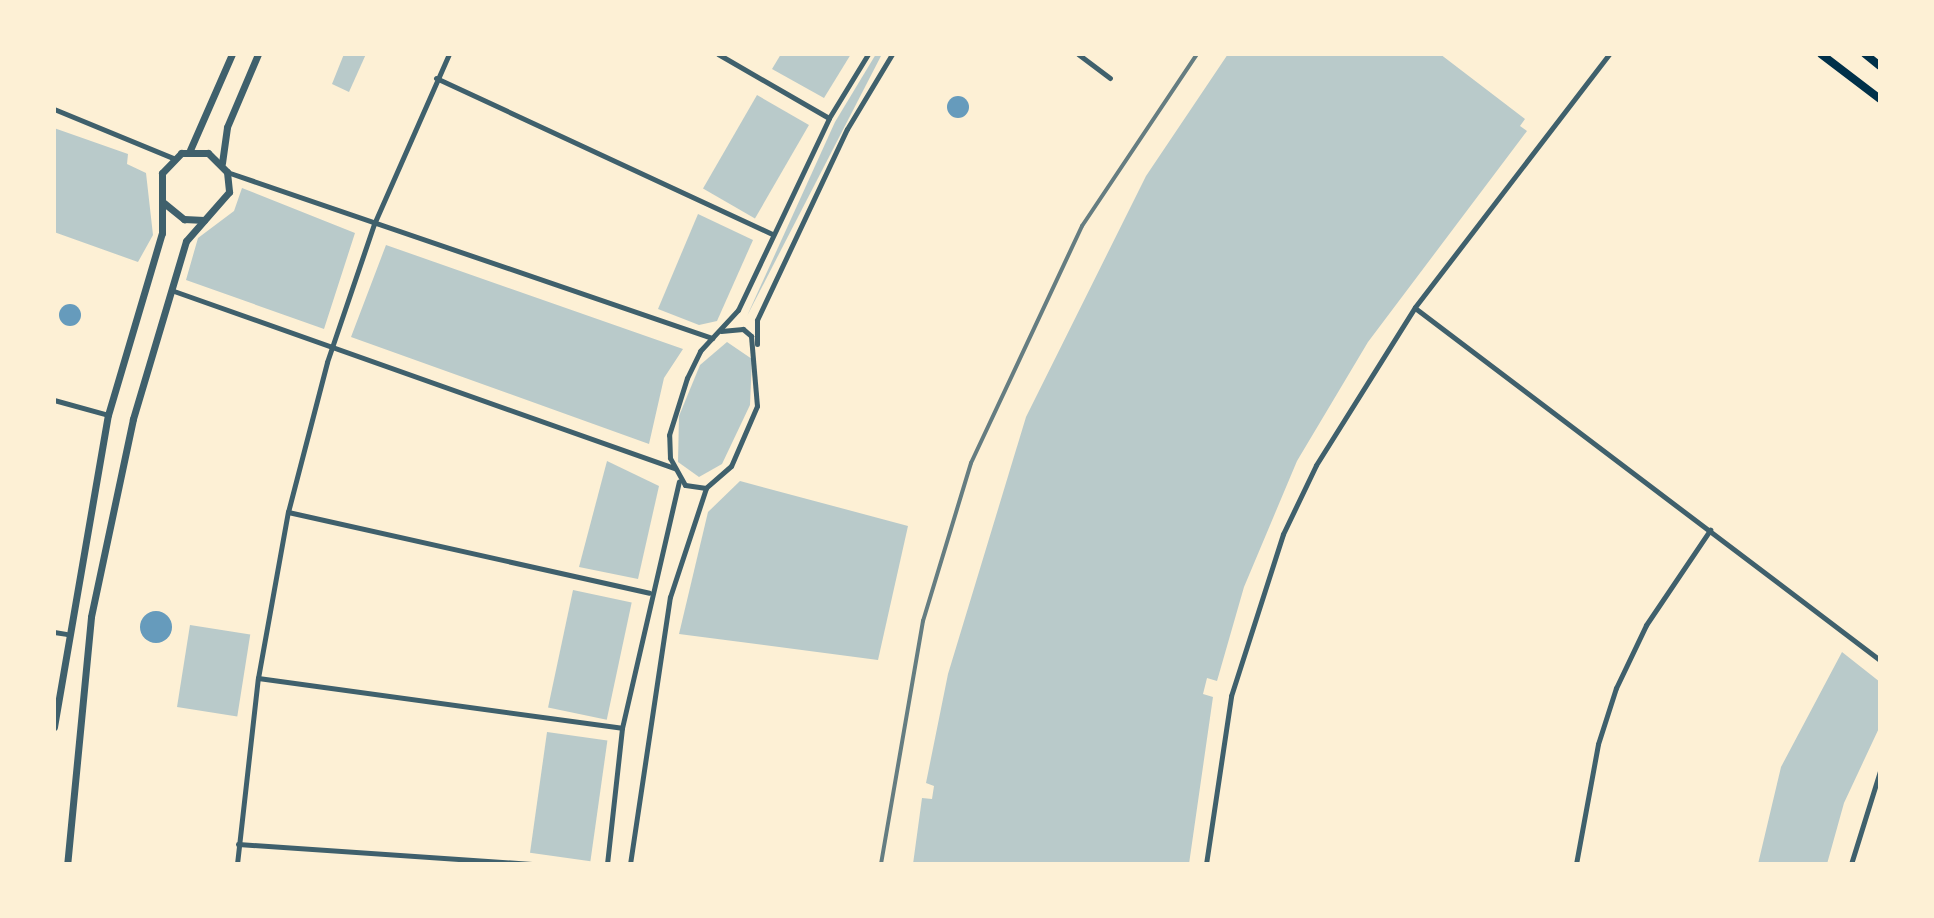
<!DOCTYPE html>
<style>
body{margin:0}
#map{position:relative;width:1934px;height:918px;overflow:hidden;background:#fdf0d5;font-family:"Noto Sans",sans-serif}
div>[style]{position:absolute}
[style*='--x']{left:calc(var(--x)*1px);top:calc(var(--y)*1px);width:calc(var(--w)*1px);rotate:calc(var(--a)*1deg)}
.green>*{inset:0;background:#b9caca;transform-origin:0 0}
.water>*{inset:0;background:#669bbc}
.round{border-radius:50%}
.minor>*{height:5px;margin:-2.5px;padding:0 2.5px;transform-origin:2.5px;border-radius:2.5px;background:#3f606c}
.tertiary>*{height:7px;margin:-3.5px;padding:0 3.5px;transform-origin:3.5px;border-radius:3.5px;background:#3f606c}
.secondary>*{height:8px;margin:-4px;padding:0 4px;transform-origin:4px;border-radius:4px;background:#003049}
.rail>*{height:4px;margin:-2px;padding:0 2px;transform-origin:2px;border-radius:2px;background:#657d81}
span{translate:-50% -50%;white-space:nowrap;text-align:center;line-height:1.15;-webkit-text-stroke:6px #fdf0d5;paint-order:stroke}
.frame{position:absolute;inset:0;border:56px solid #fdf0d5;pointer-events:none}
</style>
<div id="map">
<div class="green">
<i style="clip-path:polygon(344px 54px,366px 54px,349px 92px,332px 84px)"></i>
<i style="clip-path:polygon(781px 54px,851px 54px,824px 98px,772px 69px)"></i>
<i style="clip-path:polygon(876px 54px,882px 54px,747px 316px,835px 122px)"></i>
<i style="clip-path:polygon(1228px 54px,1440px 54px,1525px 119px,1520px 126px,1527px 131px,1368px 342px,1297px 461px,1244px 587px,1217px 681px,1207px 678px,1203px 694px,1213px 697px,1189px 864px,913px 864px,922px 798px,932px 799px,934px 786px,926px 783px,948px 674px,1026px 417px,1146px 176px)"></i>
<i style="left:757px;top:95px;width:60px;height:108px;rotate:30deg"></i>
<i style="clip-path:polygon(54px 128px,128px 154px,127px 164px,146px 173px,153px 235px,138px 262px,54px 232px)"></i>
<i style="clip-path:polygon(242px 188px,355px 233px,324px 329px,186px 280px,198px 238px,234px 211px)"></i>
<i style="clip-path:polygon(698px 214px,753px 240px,717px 321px,699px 325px,658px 309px)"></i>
<i style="clip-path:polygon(386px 245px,683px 349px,664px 378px,649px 444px,351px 337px)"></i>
<i style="clip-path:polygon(727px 342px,752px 359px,750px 405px,722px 464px,699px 477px,678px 462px,679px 416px,700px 365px)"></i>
<i style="clip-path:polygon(607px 461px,659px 486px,638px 579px,579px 567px)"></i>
<i style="clip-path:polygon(740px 481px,908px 526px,878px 660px,679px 634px,708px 512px)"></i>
<i style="left:573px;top:590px;width:60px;height:120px;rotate:12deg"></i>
<i style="left:190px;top:625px;width:61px;height:83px;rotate:9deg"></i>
<i style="clip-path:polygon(1842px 652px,1880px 682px,1880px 726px,1844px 803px,1827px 864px,1758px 864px,1781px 767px)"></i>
<i style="left:547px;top:732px;width:61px;height:122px;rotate:8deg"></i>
</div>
<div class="water">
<i class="round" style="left:947px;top:96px;width:22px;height:22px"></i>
<i class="round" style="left:59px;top:304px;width:22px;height:22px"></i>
<i class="round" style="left:140px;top:611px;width:32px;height:32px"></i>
</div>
<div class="minor">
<i style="--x:718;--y:54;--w:128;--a:30"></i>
<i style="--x:1078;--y:54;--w:40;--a:37"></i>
<i style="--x:436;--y:78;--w:370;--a:24.9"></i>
<i style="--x:54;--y:109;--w:129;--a:22.4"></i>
<i style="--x:227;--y:172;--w:513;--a:18.89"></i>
<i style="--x:171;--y:290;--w:534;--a:19.49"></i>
<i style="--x:1415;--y:308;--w:583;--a:37.13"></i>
<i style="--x:721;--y:331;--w:22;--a:-5"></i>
<i style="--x:743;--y:329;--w:11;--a:41"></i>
<i style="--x:751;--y:336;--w:70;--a:85.1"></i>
<i style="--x:757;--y:406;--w:65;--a:113.4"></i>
<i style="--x:731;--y:466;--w:33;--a:139"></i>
<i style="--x:706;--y:488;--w:21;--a:-172"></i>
<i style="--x:685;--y:485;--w:31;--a:-119"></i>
<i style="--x:670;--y:458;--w:23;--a:-92"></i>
<i style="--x:669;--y:435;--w:60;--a:-72.5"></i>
<i style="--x:687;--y:378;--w:30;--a:-64"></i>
<i style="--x:700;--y:351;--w:56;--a:-47.2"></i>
<i style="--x:738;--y:310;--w:212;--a:-64.6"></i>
<i style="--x:829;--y:118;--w:75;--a:-58.6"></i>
<i style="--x:757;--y:344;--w:24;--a:-90"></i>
<i style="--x:757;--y:320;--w:211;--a:-64.8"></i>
<i style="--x:847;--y:129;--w:87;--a:-59"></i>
<i style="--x:54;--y:400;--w:56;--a:15.5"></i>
<i style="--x:288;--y:512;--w:370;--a:12.6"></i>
<i style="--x:54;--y:632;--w:12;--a:9"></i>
<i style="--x:258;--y:678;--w:367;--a:7.8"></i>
<i style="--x:238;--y:844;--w:298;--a:3.9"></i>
<i style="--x:237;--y:864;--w:187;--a:-83.6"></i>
<i style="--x:258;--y:678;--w:169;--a:-79.8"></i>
<i style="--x:288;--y:512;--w:155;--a:-75.4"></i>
<i style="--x:327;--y:362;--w:146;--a:-71.2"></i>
<i style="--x:374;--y:224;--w:186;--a:-66.2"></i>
<i style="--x:607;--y:864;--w:137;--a:-83.7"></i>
<i style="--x:622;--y:728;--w:253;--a:-77"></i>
<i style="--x:630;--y:864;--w:270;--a:-81.5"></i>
<i style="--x:670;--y:597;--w:115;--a:-71.7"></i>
<i style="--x:1206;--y:864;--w:170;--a:-81.5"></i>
<i style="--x:1231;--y:696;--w:170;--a:-72.2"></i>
<i style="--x:1283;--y:534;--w:76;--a:-64.4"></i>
<i style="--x:1316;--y:465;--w:186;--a:-57.9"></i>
<i style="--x:1415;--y:307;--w:319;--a:-52.5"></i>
<i style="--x:1576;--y:864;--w:122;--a:-79.6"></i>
<i style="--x:1598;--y:744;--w:59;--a:-72.2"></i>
<i style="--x:1616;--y:688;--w:70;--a:-64.5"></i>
<i style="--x:1646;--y:625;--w:115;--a:-56"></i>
<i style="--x:1851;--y:864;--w:97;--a:-72.7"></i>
</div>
<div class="tertiary">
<i style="--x:190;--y:150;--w:105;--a:-66.4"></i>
<i style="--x:222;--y:163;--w:36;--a:-82"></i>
<i style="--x:227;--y:127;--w:79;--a:-67"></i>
<i style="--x:164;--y:203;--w:26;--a:39"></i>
<i style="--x:184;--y:219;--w:20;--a:3"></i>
<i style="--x:54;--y:727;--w:317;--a:-80.2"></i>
<i style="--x:108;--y:415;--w:190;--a:-73.5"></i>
<i style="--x:162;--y:233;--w:60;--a:-90"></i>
<i style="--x:162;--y:173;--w:28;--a:-46"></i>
<i style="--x:181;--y:153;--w:27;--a:0"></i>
<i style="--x:208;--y:153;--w:27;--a:45"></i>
<i style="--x:227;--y:172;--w:20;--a:84"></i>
<i style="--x:229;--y:192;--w:65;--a:131.3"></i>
<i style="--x:186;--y:241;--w:186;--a:106.6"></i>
<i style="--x:133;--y:419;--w:202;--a:102"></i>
<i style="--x:91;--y:617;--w:248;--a:95.5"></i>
</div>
<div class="secondary">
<i style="--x:1821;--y:54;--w:74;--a:37.3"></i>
<i style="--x:1865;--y:54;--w:19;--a:39"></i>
</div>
<div class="rail">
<i style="--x:881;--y:864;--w:247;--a:-80.2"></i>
<i style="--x:923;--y:621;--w:165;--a:-73.1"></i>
<i style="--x:971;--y:463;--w:262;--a:-64.9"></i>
<i style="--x:1082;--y:226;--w:207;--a:-56.2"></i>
</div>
<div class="frame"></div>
</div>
